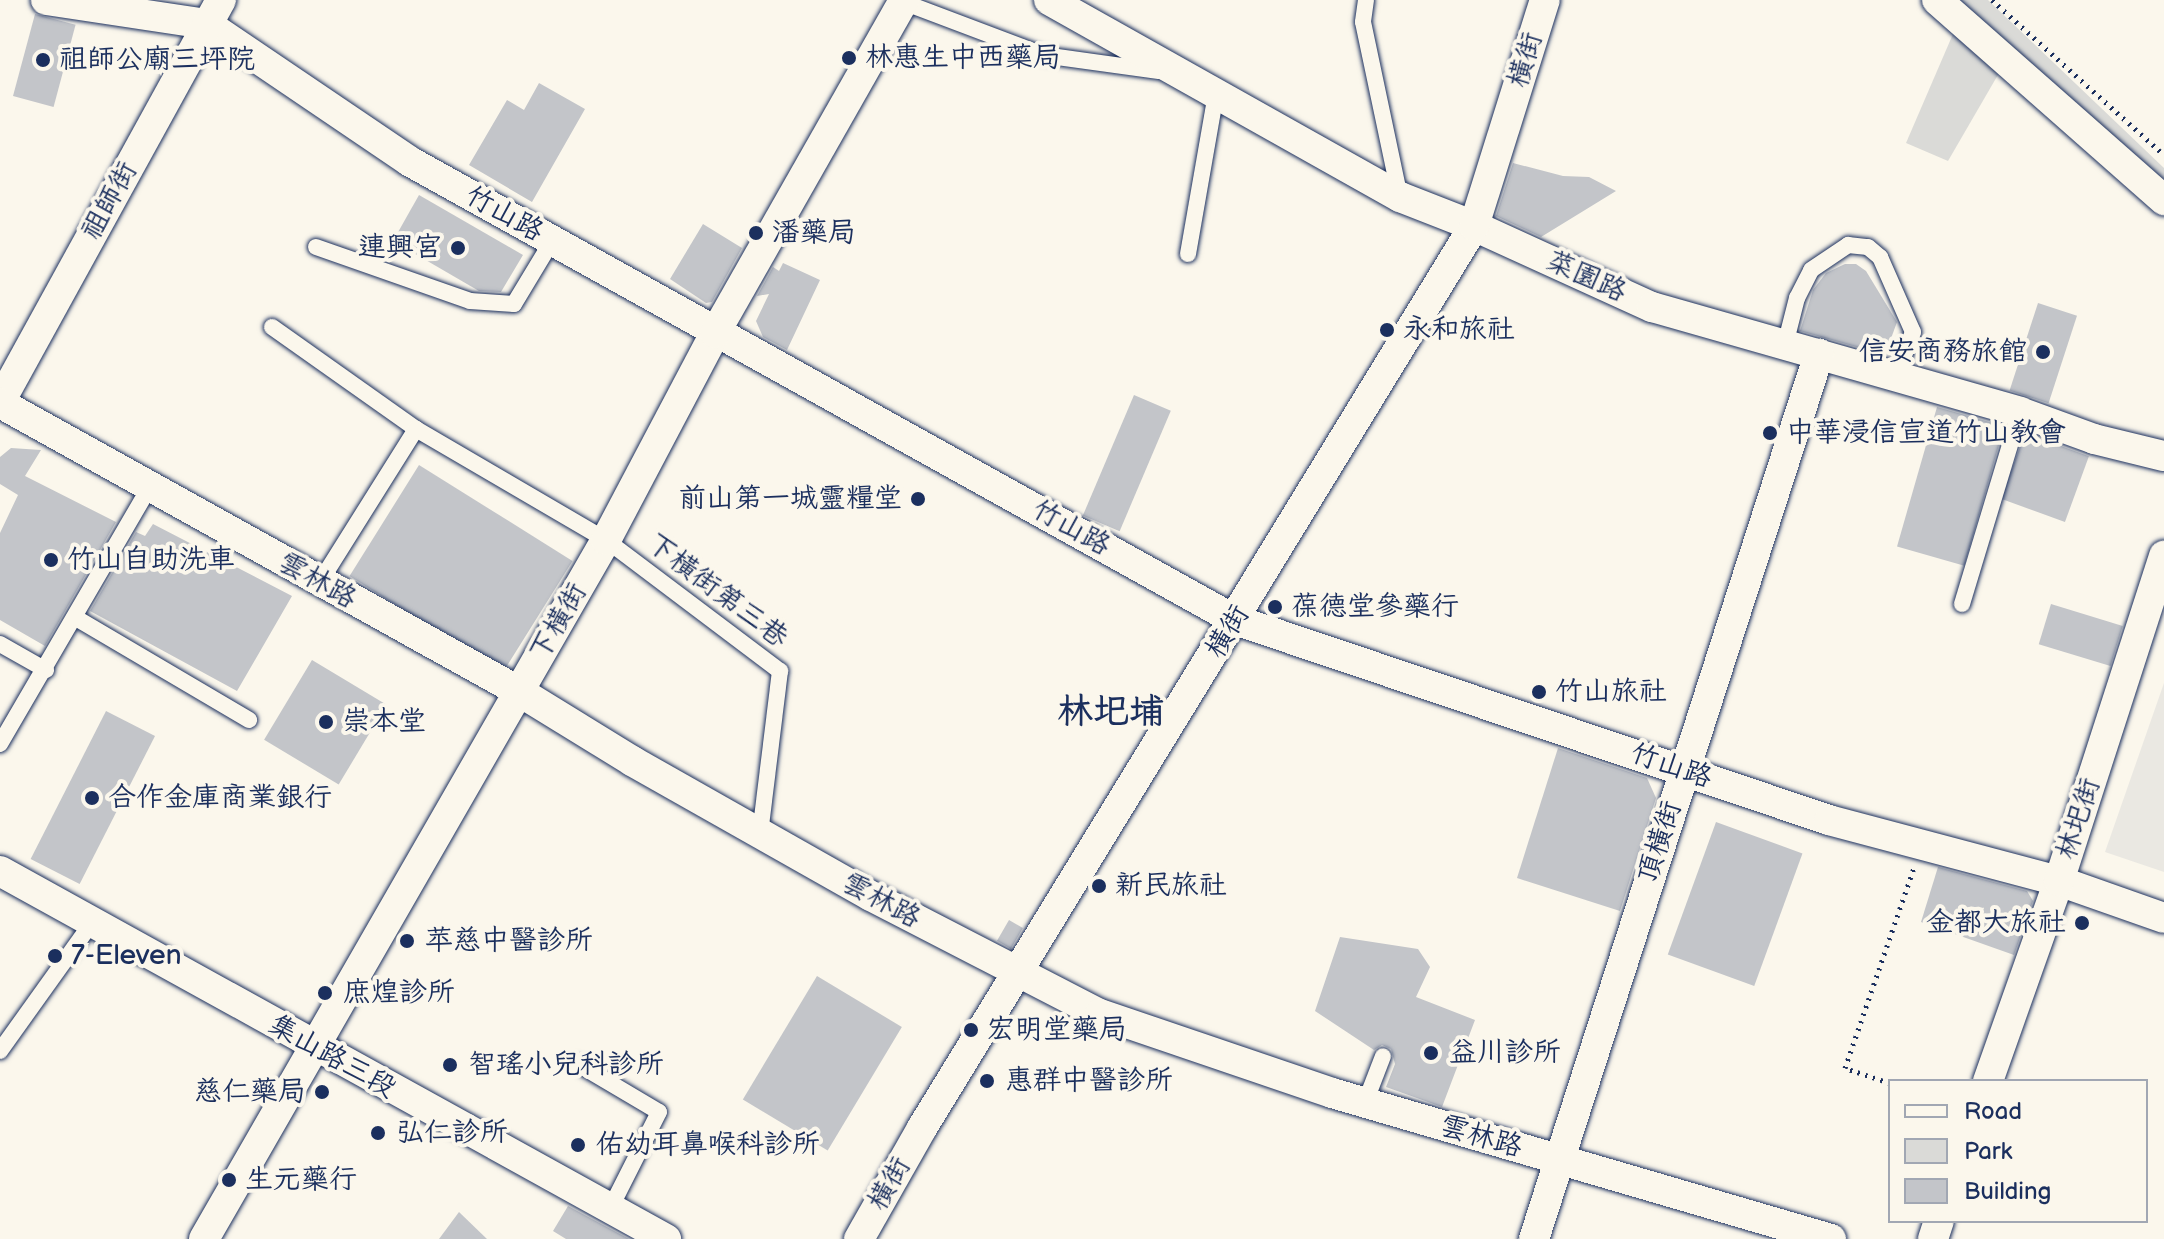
<!DOCTYPE html>
<meta charset="utf-8">
<style>
body{margin:0}
#map{position:relative;width:2164px;height:1239px;overflow:hidden;background:#fbf7ec;font-family:"Balsamiq Sans","LXGW WenKai TC",sans-serif}
div>[style]{position:absolute}
[style*='--x']{left:calc(var(--x)*1px);top:calc(var(--y)*1px);width:calc(var(--w)*1px);rotate:calc(var(--a)*1deg)}
.built>*{inset:0;background:#eae8e2}
.green>*{inset:0;background:#dadad7}
.building>*{inset:0;background:#c3c5c9;transform-origin:0 0}
.path>*{height:5px;margin-top:-2.5px;transform-origin:0;background:repeating-linear-gradient(90deg,#1b2f5e 0 2px,transparent 0 8px)}
.roads{filter:drop-shadow(0 0 2px #1b2f5e) drop-shadow(0 0 2px #1b2f5e)}
.lane>*{height:16px;margin:-8px;padding:0 8px;transform-origin:8px;border-radius:8px;background:#fbf7ec}
.street>*{height:30px;margin:-15px;padding:0 15px;transform-origin:15px;border-radius:15px;background:#fbf7ec}
.dots>*{width:22px;height:22px;translate:-50% -50%;box-sizing:border-box;border:4px solid #fbf7ec;border-radius:50%}
span{translate:-50% -50%;white-space:nowrap;text-align:center;line-height:1.15;-webkit-text-stroke:8px #fbf7ec;paint-order:stroke}
.poi-label{font-size:28px;color:#1b2f5e}
.left{translate:0 -50%;text-align:left}
.right{translate:-100% -50%;text-align:right}
.street-label{font-size:28px;color:#1b2f5e}
.district-label{font-size:36px;color:#1b2f5e;font-weight:700}
.legend{position:absolute;left:1888px;top:1079px;width:260px;height:144px;box-sizing:border-box;background:#fbf7ec;border:2px solid #a1a7b3;margin:0;padding:10px 14px;list-style:none;font-size:24px;color:#1b2f5e}
.legend li{display:flex;align-items:center;gap:16px;height:40px}
.legend b{width:40px;border:2px solid #a1a7b3}
</style>
<div id="map">
<div class="built">
<i style="clip-path:polygon(2164px 683px,2164px 872px,2105px 852px)"></i>
</div>
<div class="green">
<i style="clip-path:polygon(1946px 0,1988px 0,2164px 168px,2164px 194px)"></i>
<i style="clip-path:polygon(1959px 20px,2006px 61px,1948px 161px,1906px 143px)"></i>
</div>
<div class="building">
<i style="left:35px;top:14px;width:42px;height:85px;rotate:15deg"></i>
<i style="clip-path:polygon(539px 83px,585px 109px,532px 202px,469px 165px,507px 100px,524px 110px)"></i>
<i style="clip-path:polygon(1513px 163px,1563px 176px,1589px 177px,1616px 191px,1541px 237px,1496px 216px)"></i>
<i style="clip-path:polygon(419px 195px,523px 255px,501px 292px,479px 291px,393px 241px)"></i>
<i style="clip-path:polygon(703px 224px,742px 248px,712px 302px,706px 303px,670px 279px)"></i>
<i style="clip-path:polygon(783px 263px,820px 280px,787px 350px,763px 337px,756px 321px,769px 294px,757px 296px,773px 267px,779px 271px)"></i>
<i style="clip-path:polygon(1845px 264px,1856px 264px,1866px 271px,1897px 322px,1885px 355px,1800px 331px,1813px 290px,1826px 273px)"></i>
<i style="left:2038px;top:303px;width:41px;height:92px;rotate:18deg"></i>
<i style="left:1134px;top:395px;width:40px;height:131px;rotate:23deg"></i>
<i style="left:1937px;top:407px;width:70px;height:145px;rotate:16deg"></i>
<i style="left:2025px;top:433px;width:68px;height:70px;rotate:20deg"></i>
<i style="clip-path:polygon(11px 448px,41px 450px,25px 476px,116px 522px,45px 646px,0 620px,0 533px,18px 495px,0 484px,0 457px)"></i>
<i style="left:419px;top:465px;width:181px;height:131px;rotate:32deg"></i>
<i style="clip-path:polygon(153px 524px,292px 596px,237px 691px,90px 611px,136px 532px,145px 536px)"></i>
<i style="left:2051px;top:604px;width:75px;height:42px;rotate:17deg"></i>
<i style="left:312px;top:660px;width:87px;height:93px;rotate:31deg"></i>
<i style="left:106px;top:711px;width:55px;height:166px;rotate:27deg"></i>
<i style="clip-path:polygon(1558px 748px,1647px 778px,1656px 798px,1620px 911px,1517px 878px)"></i>
<i style="left:1716px;top:822px;width:92px;height:141px;rotate:20deg"></i>
<i style="clip-path:polygon(1938px 867px,2027px 891px,2033px 901px,2014px 955px,1921px 922px)"></i>
<i style="left:1009px;top:920px;width:16px;height:24px;rotate:30deg"></i>
<i style="clip-path:polygon(1340px 937px,1418px 949px,1430px 967px,1416px 997px,1475px 1020px,1442px 1107px,1386px 1087px,1395px 1064px,1391px 1049px,1382px 1045px,1374px 1050px,1315px 1011px)"></i>
<i style="left:817px;top:976px;width:99px;height:144px;rotate:31deg"></i>
<i style="clip-path:polygon(568px 1206px,629px 1239px,566px 1239px,553px 1231px)"></i>
<i style="clip-path:polygon(459px 1212px,487px 1239px,439px 1239px)"></i>
</div>
<div class="path">
<i style="--x:1992;--y:0;--w:232;--a:42"></i>
<i style="--x:1890;--y:1083;--w:47;--a:-161.6"></i>
<i style="--x:1845;--y:1068;--w:212;--a:-71"></i>
</div>
<div class="roads">
<div class="lane">
<i style="--x:1366;--y:0;--w:22;--a:98"></i>
<i style="--x:1363;--y:22;--w:179;--a:78.1"></i>
<i style="--x:903;--y:2;--w:150;--a:20.7"></i>
<i style="--x:1043;--y:55;--w:117;--a:7.9"></i>
<i style="--x:316;--y:247;--w:163;--a:19.3"></i>
<i style="--x:470;--y:301;--w:44;--a:3.9"></i>
<i style="--x:514;--y:304;--w:74;--a:-58.9"></i>
<i style="--x:1188;--y:254;--w:162;--a:-80.1"></i>
<i style="--x:272;--y:327;--w:176;--a:35.3"></i>
<i style="--x:416;--y:429;--w:220;--a:30.3"></i>
<i style="--x:606;--y:540;--w:218;--a:37"></i>
<i style="--x:780;--y:671;--w:163;--a:97"></i>
<i style="--x:1785;--y:345;--w:49;--a:-75.7"></i>
<i style="--x:1797;--y:298;--w:31;--a:-63"></i>
<i style="--x:1811;--y:270;--w:45;--a:-34"></i>
<i style="--x:1848;--y:245;--w:20;--a:6"></i>
<i style="--x:1868;--y:247;--w:16;--a:40"></i>
<i style="--x:1880;--y:257;--w:82;--a:66.3"></i>
<i style="--x:1913;--y:332;--w:47;--a:111.1"></i>
<i style="--x:320;--y:582;--w:181;--a:-57.9"></i>
<i style="--x:1962;--y:604;--w:201;--a:-73.2"></i>
<i style="--x:76;--y:618;--w:201;--a:30.5"></i>
<i style="--x:0;--y:644;--w:53;--a:29.5"></i>
<i style="--x:0;--y:744;--w:296;--a:-59.8"></i>
<i style="--x:0;--y:1051;--w:156;--a:-54.4"></i>
<i style="--x:578;--y:1064;--w:94;--a:30.7"></i>
<i style="--x:659;--y:1112;--w:106;--a:116.8"></i>
<i style="--x:1365;--y:1103;--w:50;--a:-69"></i>
</div>
<div class="street">
<i style="--x:46;--y:0;--w:163;--a:8.5"></i>
<i style="--x:207;--y:24;--w:244;--a:34.1"></i>
<i style="--x:409;--y:161;--w:945;--a:29.06"></i>
<i style="--x:1235;--y:620;--w:627;--a:18.61"></i>
<i style="--x:1829;--y:820;--w:238;--a:14.9"></i>
<i style="--x:2059;--y:881;--w:111;--a:19.4"></i>
<i style="--x:1049;--y:0;--w:403;--a:29.3"></i>
<i style="--x:1400;--y:197;--w:79;--a:21.4"></i>
<i style="--x:1474;--y:226;--w:196;--a:24.5"></i>
<i style="--x:1652;--y:307;--w:383;--a:15.9"></i>
<i style="--x:2020;--y:412;--w:79;--a:20"></i>
<i style="--x:2094;--y:439;--w:72;--a:13.7"></i>
<i style="--x:1937;--y:0;--w:303;--a:41.4"></i>
<i style="--x:0;--y:402;--w:459;--a:-61.2"></i>
<i style="--x:0;--y:403;--w:595;--a:29.06"></i>
<i style="--x:520;--y:692;--w:132;--a:31.6"></i>
<i style="--x:632;--y:761;--w:274;--a:29.5"></i>
<i style="--x:871;--y:896;--w:258;--a:27.3"></i>
<i style="--x:1100;--y:1014;--w:245;--a:18.8"></i>
<i style="--x:1332;--y:1093;--w:520;--a:16.31"></i>
<i style="--x:0;--y:871;--w:761;--a:28.92"></i>
<i style="--x:1988;--y:1081;--w:212;--a:-70.5"></i>
<i style="--x:2059;--y:881;--w:342;--a:-72.1"></i>
<i style="--x:204;--y:1239;--w:806;--a:-60.1"></i>
<i style="--x:606;--y:540;--w:234;--a:-62.2"></i>
<i style="--x:715;--y:333;--w:383;--a:-60.4"></i>
<i style="--x:859;--y:1239;--w:128;--a:-60.4"></i>
<i style="--x:922;--y:1128;--w:1058;--a:-58.53"></i>
<i style="--x:1474;--y:226;--w:237;--a:-72.6"></i>
<i style="--x:1534;--y:1239;--w:930;--a:-72.15"></i>
<i style="--x:1933;--y:1239;--w:19;--a:-72"></i>
</div>
</div>
<div class="dots">
<i style="left:849px;top:58px;background:#1b2f5e"></i>
<i style="left:43px;top:60px;background:#1b2f5e"></i>
<i style="left:756px;top:233px;background:#1b2f5e"></i>
<i style="left:458px;top:248px;background:#1b2f5e"></i>
<i style="left:1387px;top:330px;background:#1b2f5e"></i>
<i style="left:2043px;top:352px;background:#1b2f5e"></i>
<i style="left:1770px;top:433px;background:#1b2f5e"></i>
<i style="left:918px;top:499px;background:#1b2f5e"></i>
<i style="left:51px;top:560px;background:#1b2f5e"></i>
<i style="left:1275px;top:607px;background:#1b2f5e"></i>
<i style="left:1539px;top:692px;background:#1b2f5e"></i>
<i style="left:326px;top:722px;background:#1b2f5e"></i>
<i style="left:92px;top:798px;background:#1b2f5e"></i>
<i style="left:1099px;top:886px;background:#1b2f5e"></i>
<i style="left:2082px;top:923px;background:#1b2f5e"></i>
<i style="left:407px;top:941px;background:#1b2f5e"></i>
<i style="left:55px;top:956px;background:#1b2f5e"></i>
<i style="left:325px;top:993px;background:#1b2f5e"></i>
<i style="left:971px;top:1030px;background:#1b2f5e"></i>
<i style="left:1431px;top:1053px;background:#1b2f5e"></i>
<i style="left:450px;top:1065px;background:#1b2f5e"></i>
<i style="left:987px;top:1081px;background:#1b2f5e"></i>
<i style="left:322px;top:1092px;background:#1b2f5e"></i>
<i style="left:378px;top:1133px;background:#1b2f5e"></i>
<i style="left:578px;top:1145px;background:#1b2f5e"></i>
<i style="left:229px;top:1180px;background:#1b2f5e"></i>
</div>
<div class="poi-label">
<span class="left" style="left:865px;top:58px">林惠生中西藥局</span>
<span class="left" style="left:59px;top:60px">祖師公廟三坪院</span>
<span class="left" style="left:772px;top:233px">潘藥局</span>
<span class="right" style="left:442px;top:248px">連興宮</span>
<span class="left" style="left:1403px;top:330px">永和旅社</span>
<span class="right" style="left:2027px;top:352px">信安商務旅館</span>
<span class="left" style="left:1786px;top:433px">中華浸信宣道竹山教會</span>
<span class="right" style="left:902px;top:499px">前山第一城靈糧堂</span>
<span class="left" style="left:67px;top:560px">竹山自助洗車</span>
<span class="left" style="left:1291px;top:607px">葆德堂參藥行</span>
<span class="left" style="left:1555px;top:692px">竹山旅社</span>
<span class="left" style="left:342px;top:722px">崇本堂</span>
<span class="left" style="left:108px;top:798px">合作金庫商業銀行</span>
<span class="left" style="left:1115px;top:886px">新民旅社</span>
<span class="right" style="left:2066px;top:923px">金都大旅社</span>
<span class="left" style="left:425px;top:941px">苹慈中醫診所</span>
<span class="left" style="left:71px;top:956px">7-Eleven</span>
<span class="left" style="left:343px;top:993px">庶煌診所</span>
<span class="left" style="left:987px;top:1030px">宏明堂藥局</span>
<span class="left" style="left:1449px;top:1053px">益川診所</span>
<span class="left" style="left:468px;top:1065px">智瑤小兒科診所</span>
<span class="left" style="left:1005px;top:1081px">惠群中醫診所</span>
<span class="right" style="left:306px;top:1092px">慈仁藥局</span>
<span class="left" style="left:396px;top:1133px">弘仁診所</span>
<span class="left" style="left:596px;top:1145px">佑幼耳鼻喉科診所</span>
<span class="left" style="left:245px;top:1180px">生元藥行</span>
</div>
<div class="street-label">
<span style="left:1526px;top:60px;rotate:-73deg">橫街</span>
<span style="left:110px;top:201px;rotate:-61deg">祖師街</span>
<span style="left:504px;top:214px;rotate:29deg">竹山路</span>
<span style="left:1586px;top:277px;rotate:24deg">菜園路</span>
<span style="left:1071px;top:528px;rotate:29deg">竹山路</span>
<span style="left:317px;top:581px;rotate:29deg">雲林路</span>
<span style="left:717px;top:591px;rotate:37deg">下橫街第三巷</span>
<span style="left:559px;top:622px;rotate:-60deg">下橫街</span>
<span style="left:1228px;top:632px;rotate:-59deg">橫街</span>
<span style="left:1671px;top:766px;rotate:19deg">竹山路</span>
<span style="left:2079px;top:819px;rotate:-72deg">林圯街</span>
<span style="left:1660px;top:842px;rotate:-72deg">頂橫街</span>
<span style="left:881px;top:901px;rotate:28deg">雲林路</span>
<span style="left:332px;top:1057px;rotate:29deg">集山路三段</span>
<span style="left:1481px;top:1137px;rotate:16deg">雲林路</span>
<span style="left:890px;top:1184px;rotate:-60deg">橫街</span>
</div>
<div class="district-label">
<span style="left:1111px;top:713px">林圯埔</span>
</div>
<ul class="legend">
<li><b style="height:10px;background:#fbf7ec"></b>Road</li>
<li><b style="height:22px;background:#dadad7"></b>Park</li>
<li><b style="height:22px;background:#c3c5c9"></b>Building</li>
</ul>
</div>
